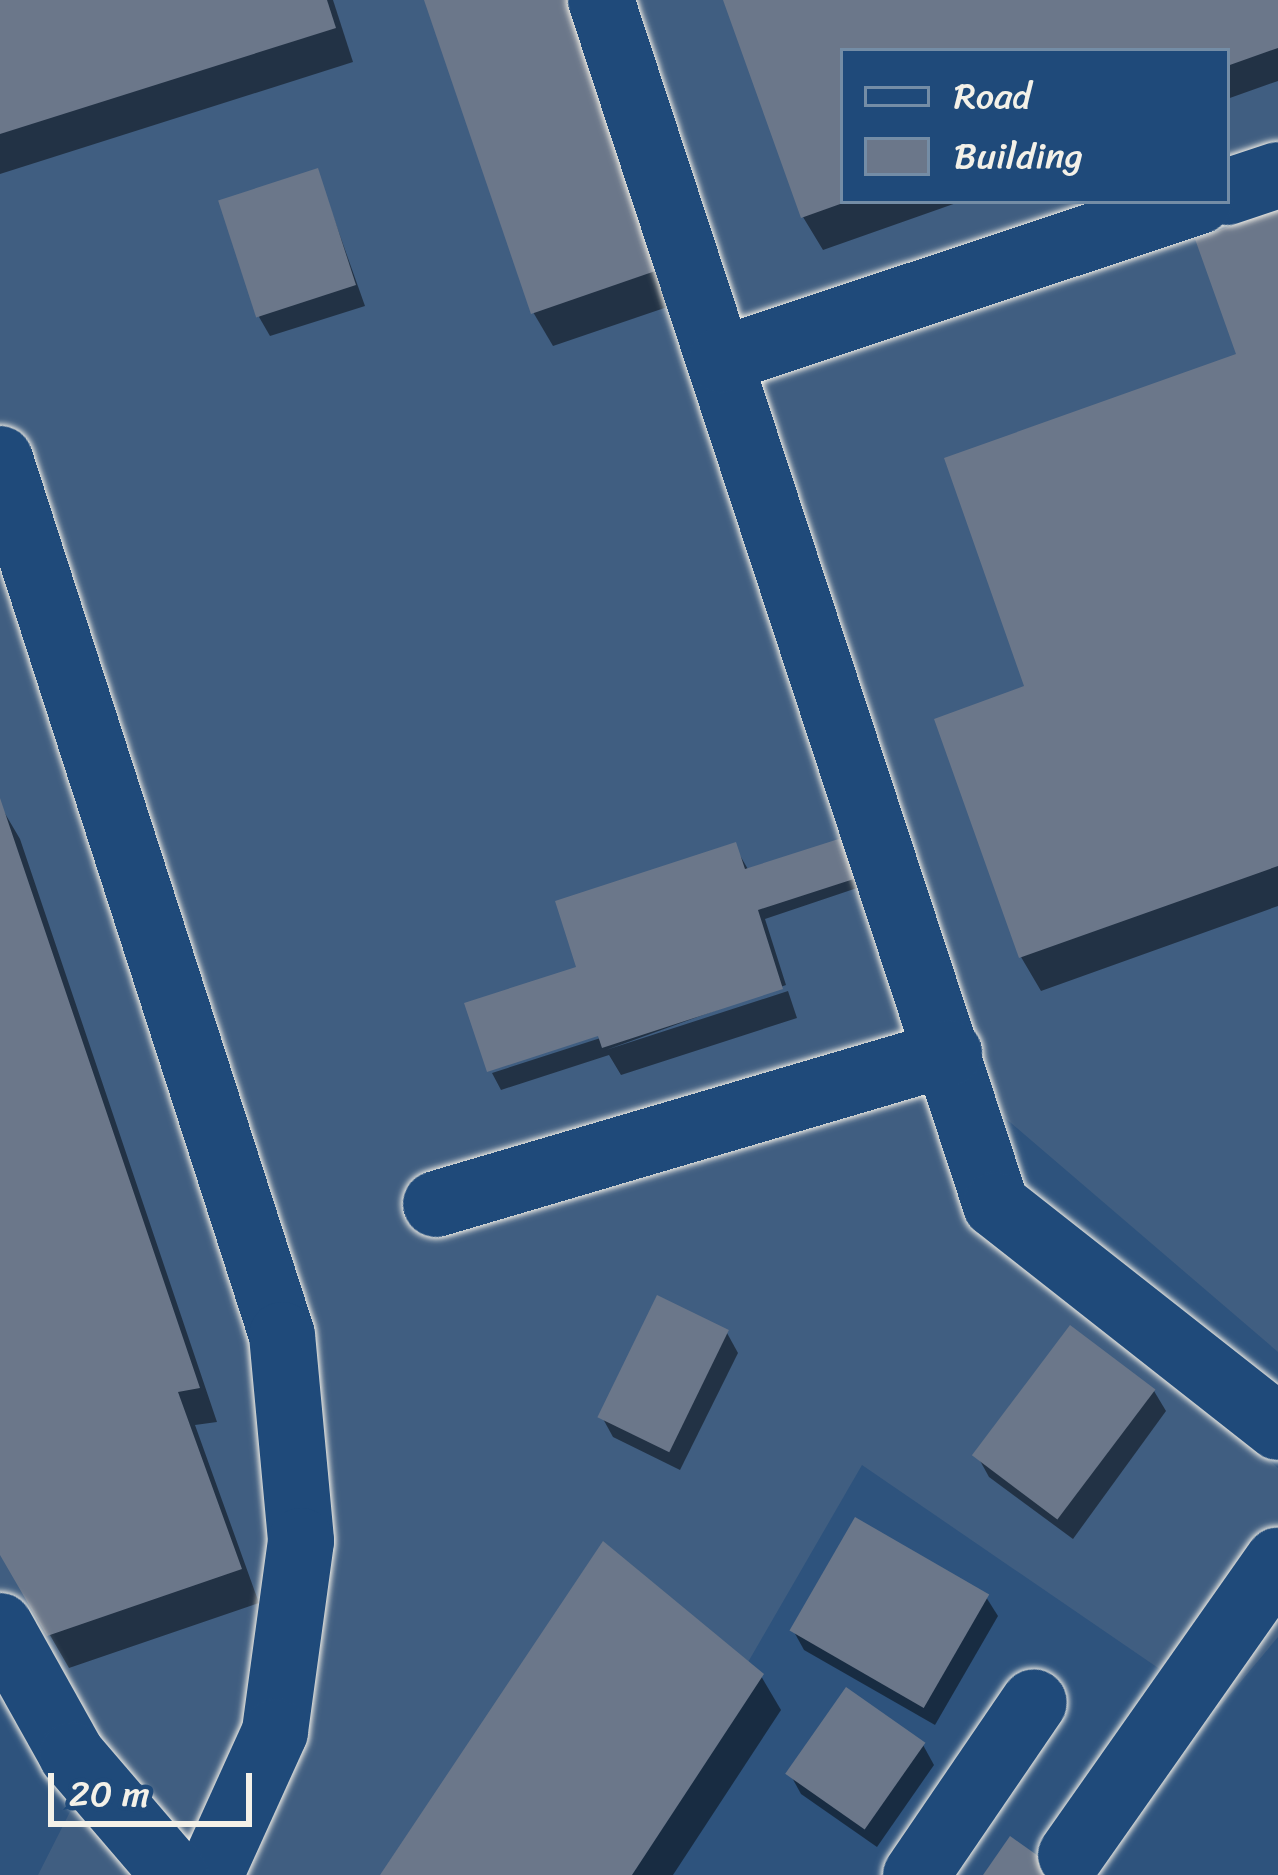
<!DOCTYPE html>
<style>
body{margin:0}
#map{position:relative;width:1278px;height:1875px;overflow:hidden;background:#2e537d;font-family:Sriracha,sans-serif}
div>[style]{position:absolute}
[style*='--x']{left:calc(var(--x)*1px);top:calc(var(--y)*1px);width:calc(var(--w)*1px);rotate:calc(var(--a)*1deg)}
.built>*{inset:0;background:#405e81}
.shadow>*{inset:0;background:#0007}
.building>*{inset:0;background:#6b778a;transform-origin:0 0}
.roads{filter:drop-shadow(0 0 3px #f4f1e8) drop-shadow(0 0 3px #f4f1e8)}
.minor>*{height:66px;margin:-33px;padding:0 33px;transform-origin:33px;border-radius:33px;background:#1f4a7a}
span{translate:-50% -50%;white-space:nowrap;text-align:center;line-height:1.15;-webkit-text-stroke:9px #1f4a7a;paint-order:stroke}
.legend{position:absolute;left:840px;top:48px;width:390px;height:156px;box-sizing:border-box;background:#1f4a7a;border:3px solid #748da6;margin:0;padding:15px 21px;list-style:none;font-size:36px;color:#f4f1e8}
.legend li{display:flex;align-items:center;gap:24px;height:60px}
.legend b{width:60px;border:3px solid #748da6}
.scale{position:absolute;left:48px;top:1773px;width:204px;height:54px;box-sizing:border-box;border:6px solid #f4f1e8;border-top:0;padding-left:15px;font-size:36px;line-height:42px;white-space:nowrap;color:#f4f1e8;-webkit-text-stroke:9px #1f4a7a;paint-order:stroke}
</style>
<div id="map">
<div class="built">
<i style="clip-path:polygon(0 0,573px 0,977px 1209px,1278px 1468px,1278px 1637px,1218px 1709px,862px 1465px,625px 1875px,38px 1875px,76px 1800px,0 1686px)"></i>
<i style="clip-path:polygon(evenodd,630px 0,1278px 0,1278px 1352px,989px 1104px,630px 0,843px 51px,1227px 51px,1227px 201px,843px 201px,843px 51px)"></i>
</div>
<div class="shadow">
<i style="clip-path:polygon(0 0,333px 0,353px 62px,0 174px)"></i>
<i style="clip-path:polygon(427px 0,682px 302px,553px 346px,533px 312px)"></i>
<i style="clip-path:polygon(727px 0,1278px 0,1278px 81px,1227px 99px,1227px 51px,843px 51px,843px 201px,962px 201px,823px 250px,803px 217px)"></i>
<i style="clip-path:polygon(317px 171px,365px 306px,270px 336px,259px 317px)"></i>
<i style="clip-path:polygon(1278px 213px,1278px 906px,1041px 991px,1021px 957px,1028px 688px,1240px 356px)"></i>
<i style="clip-path:polygon(0 805px,20px 839px,217px 1422px,195px 1425px,259px 1603px,69px 1668px,0 1549px)"></i>
<i style="clip-path:polygon(846px 840px,863px 886px,765px 919px,786px 985px,606px 1050px,788px 991px,797px 1018px,621px 1075px,609px 1055px,501px 1090px,492px 1073px,613px 1034px,580px 969px,734px 845px,749px 871px)"></i>
<i style="clip-path:polygon(727px 1333px,738px 1353px,680px 1470px,613px 1437px,602px 1417px)"></i>
<i style="clip-path:polygon(1154px 1391px,1166px 1411px,1073px 1539px,989px 1477px,978px 1457px)"></i>
<i style="clip-path:polygon(986px 1597px,998px 1616px,935px 1725px,804px 1650px,793px 1630px)"></i>
<i style="clip-path:polygon(761px 1676px,781px 1710px,673px 1875px,383px 1875px)"></i>
<i style="clip-path:polygon(923px 1745px,934px 1765px,877px 1847px,801px 1794px,790px 1774px)"></i>
</div>
<div class="building">
<i style="clip-path:polygon(0 0,327px 0,336px 28px,0 134px)"></i>
<i style="clip-path:polygon(424px 0,573px 0,664px 268px,531px 314px)"></i>
<i style="clip-path:polygon(723px 0,1278px 0,1278px 48px,1227px 66px,1227px 51px,843px 51px,843px 203px,801px 218px)"></i>
<i style="left:318px;top:168px;width:123px;height:105px;rotate:72deg"></i>
<i style="clip-path:polygon(1278px 209px,1278px 866px,1019px 958px,934px 719px,1024px 686px,944px 458px,1236px 354px,1195px 239px)"></i>
<i style="clip-path:polygon(0 798px,200px 1388px,178px 1392px,242px 1569px,47px 1636px,0 1555px)"></i>
<i style="clip-path:polygon(848px 836px,860px 877px,758px 910px,783px 989px,602px 1048px,598px 1036px,487px 1072px,464px 1003px,576px 967px,555px 901px,736px 842px,745px 869px)"></i>
<i style="left:657px;top:1295px;width:80px;height:136px;rotate:26deg"></i>
<i style="left:1070px;top:1325px;width:107px;height:163px;rotate:37deg"></i>
<i style="left:855px;top:1517px;width:155px;height:131px;rotate:30deg"></i>
<i style="clip-path:polygon(603px 1541px,764px 1674px,632px 1875px,380px 1875px)"></i>
<i style="left:846px;top:1687px;width:97px;height:106px;rotate:35deg"></i>
<i style="clip-path:polygon(1010px 1836px,1065px 1875px,983px 1875px)"></i>
</div>
<div class="roads">
<div class="minor">
<i style="--x:601;--y:0;--w:1268;--a:71.85"></i>
<i style="--x:996;--y:1205;--w:359;--a:38.2"></i>
<i style="--x:1227;--y:192;--w:54;--a:-18.4"></i>
<i style="--x:721;--y:360;--w:504;--a:-18.4"></i>
<i style="--x:0;--y:459;--w:920;--a:72.16"></i>
<i style="--x:282;--y:1335;--w:207;--a:84.7"></i>
<i style="--x:301;--y:1541;--w:193;--a:97.8"></i>
<i style="--x:275;--y:1732;--w:157;--a:114.4"></i>
<i style="--x:436;--y:1204;--w:535;--a:-16.4"></i>
<i style="--x:0;--y:1626;--w:148;--a:60.8"></i>
<i style="--x:72;--y:1755;--w:158;--a:49.4"></i>
<i style="--x:1071;--y:1855;--w:360;--a:-54.9"></i>
<i style="--x:916;--y:1875;--w:209;--a:-55.7"></i>
</div>
</div>
<ul class="legend">
<li><b style="height:15px;background:#1f4a7a"></b>Road</li>
<li><b style="height:33px;background:#6b778a"></b>Building</li>
</ul>
<div class="scale">20 m</div>
</div>
